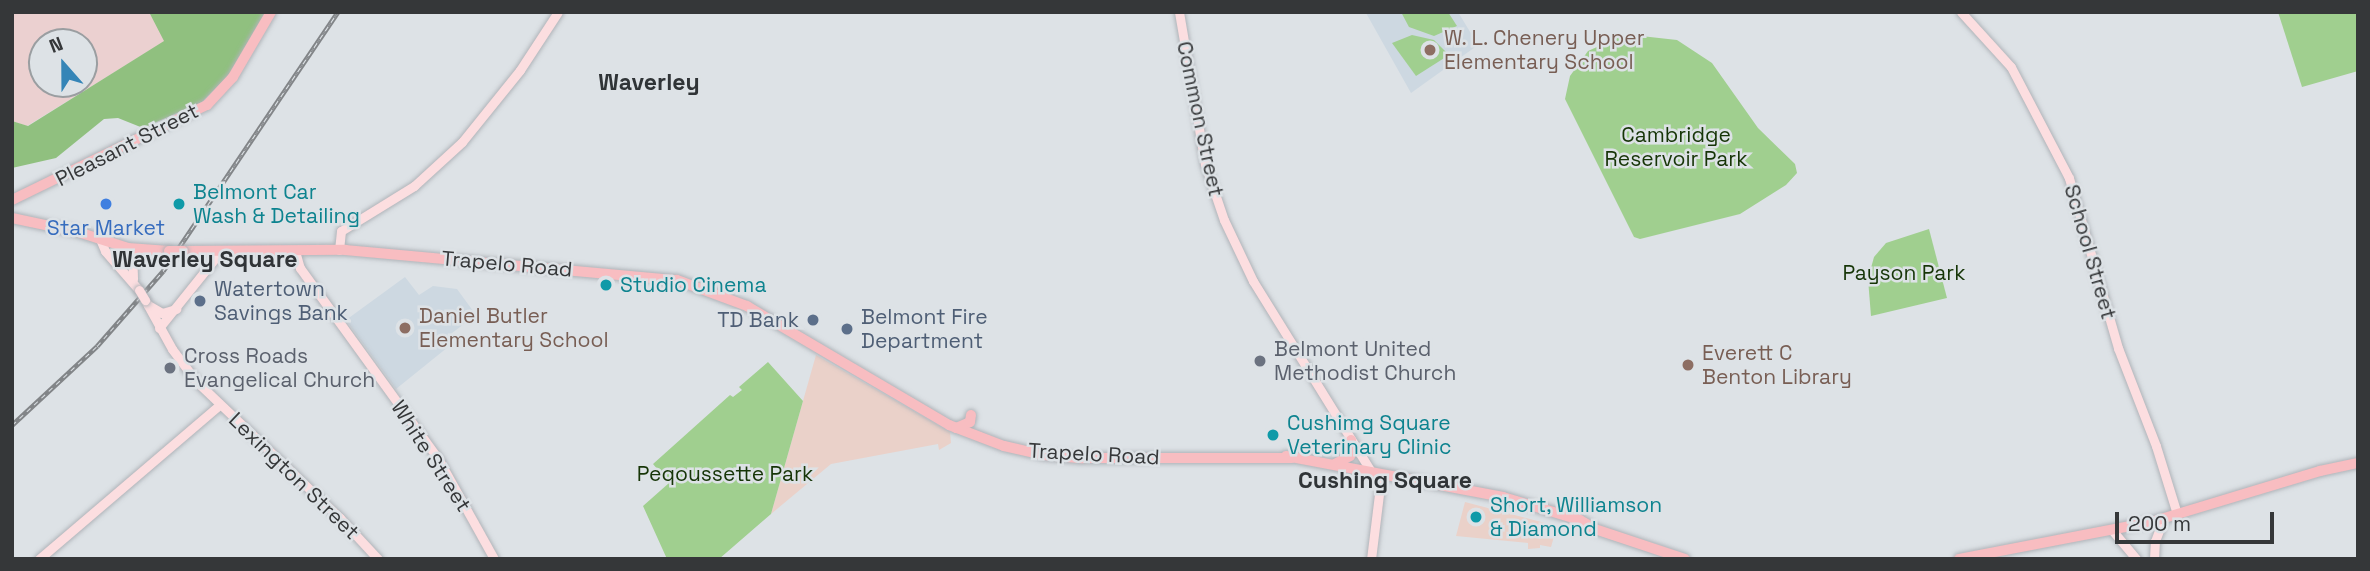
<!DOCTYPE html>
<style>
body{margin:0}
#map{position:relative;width:2370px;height:571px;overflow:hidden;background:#dde2e6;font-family:"Space Grotesk",sans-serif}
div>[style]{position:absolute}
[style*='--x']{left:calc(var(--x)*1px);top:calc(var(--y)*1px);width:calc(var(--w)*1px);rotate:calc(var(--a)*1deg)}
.commercial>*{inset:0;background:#ead1c9}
.built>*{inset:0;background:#cdd8e1}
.medical>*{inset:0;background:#ebd0d0}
.green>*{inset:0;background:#a0cf8f}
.forest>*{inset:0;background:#90c07f}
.roads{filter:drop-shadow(0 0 2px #b0b4b9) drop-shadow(0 0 2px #b0b4b9)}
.secondary>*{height:9px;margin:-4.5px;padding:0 4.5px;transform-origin:4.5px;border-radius:4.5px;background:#fcdee0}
.primary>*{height:10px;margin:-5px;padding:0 5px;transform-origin:5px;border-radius:5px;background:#f8bdc1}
.rail>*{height:4.5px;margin-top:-2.25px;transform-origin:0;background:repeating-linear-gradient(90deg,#dde2e6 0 5px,#828588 0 10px);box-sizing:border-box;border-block:2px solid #828588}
.bridges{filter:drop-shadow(0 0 2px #b0b4b9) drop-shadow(0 0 2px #b0b4b9)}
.secondary-bridge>*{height:9px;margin:-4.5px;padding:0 4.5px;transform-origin:4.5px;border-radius:4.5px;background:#fcdee0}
.primary-bridge>*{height:10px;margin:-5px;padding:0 5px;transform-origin:5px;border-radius:5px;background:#f8bdc1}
.dots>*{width:19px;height:19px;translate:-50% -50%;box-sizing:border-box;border:4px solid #dde2e6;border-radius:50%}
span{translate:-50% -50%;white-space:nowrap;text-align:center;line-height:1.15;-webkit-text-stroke:5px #dde2e6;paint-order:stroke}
.education-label{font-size:21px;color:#785e54}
.left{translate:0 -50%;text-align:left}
.street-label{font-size:21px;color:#353739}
.park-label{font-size:21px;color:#163507}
.culture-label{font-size:21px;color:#0d838f}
.shop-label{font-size:21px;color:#366cbe}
.service-label{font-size:21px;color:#4e5e75}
.right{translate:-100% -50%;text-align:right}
.worship-label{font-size:21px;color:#5b616d}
.neighbourhood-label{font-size:23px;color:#303437;font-weight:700}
.frame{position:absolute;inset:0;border:14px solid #353739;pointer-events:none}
.north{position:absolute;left:28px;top:28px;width:70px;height:70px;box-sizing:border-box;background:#dde2e6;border:2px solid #9a9ea1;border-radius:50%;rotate:339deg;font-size:19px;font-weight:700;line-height:28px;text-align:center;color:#353739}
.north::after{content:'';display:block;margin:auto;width:24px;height:32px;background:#3585b7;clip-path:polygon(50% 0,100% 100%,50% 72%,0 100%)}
.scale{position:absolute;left:2115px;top:512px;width:159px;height:32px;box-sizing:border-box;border:4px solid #353739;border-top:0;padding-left:9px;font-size:21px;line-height:24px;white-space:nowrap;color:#353739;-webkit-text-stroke:5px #dde2e6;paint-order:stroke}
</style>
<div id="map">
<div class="commercial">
<i style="clip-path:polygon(816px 355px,950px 432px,951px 443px,939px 450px,938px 444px,831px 464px,771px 514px)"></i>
<i style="clip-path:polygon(1465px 502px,1557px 526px,1551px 547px,1540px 545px,1540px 548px,1528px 549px,1528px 543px,1456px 536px)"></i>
</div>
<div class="built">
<i style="clip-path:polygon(1458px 12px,1478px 45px,1411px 93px,1366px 13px)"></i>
<i style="clip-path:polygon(405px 277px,419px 295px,433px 286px,457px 289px,476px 315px,448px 336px,453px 343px,396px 389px,346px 320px)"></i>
</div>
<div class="medical">
<i style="clip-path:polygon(evenodd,12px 12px,149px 12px,165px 41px,27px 126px,12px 121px,12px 12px,42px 42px,84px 42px,84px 84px,42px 84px,42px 42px)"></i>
</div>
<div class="green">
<i style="clip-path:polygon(1401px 12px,1448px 12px,1457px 26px,1434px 36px,1409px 27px)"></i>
<i style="clip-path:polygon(2278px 12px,2358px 12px,2358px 71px,2302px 87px)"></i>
<i style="clip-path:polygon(1412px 35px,1434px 40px,1449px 55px,1416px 76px,1392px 43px)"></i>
<i style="clip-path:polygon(1641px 36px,1677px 40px,1712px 63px,1758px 128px,1795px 164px,1797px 173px,1786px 185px,1740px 214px,1640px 239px,1634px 237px,1565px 99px,1570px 76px,1588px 51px,1617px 38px)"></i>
<i style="clip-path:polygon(1929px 229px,1947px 298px,1871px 316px,1868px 279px,1874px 257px,1886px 243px)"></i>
<i style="clip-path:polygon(768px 362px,803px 401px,771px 514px,719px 559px,667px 559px,643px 506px,669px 483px,653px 464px,730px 395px,733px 397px,742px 390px,739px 387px)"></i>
</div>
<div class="forest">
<i style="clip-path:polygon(149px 12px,266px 12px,234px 70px,202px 102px,143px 128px,118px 118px,104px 119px,56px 158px,12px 168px,12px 121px,28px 126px,164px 41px)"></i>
</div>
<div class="roads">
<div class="secondary">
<i style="--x:1179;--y:12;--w:154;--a:80.3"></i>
<i style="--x:1205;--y:164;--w:59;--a:71.3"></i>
<i style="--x:1224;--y:220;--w:68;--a:64.6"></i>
<i style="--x:1253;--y:281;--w:241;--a:58.2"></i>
<i style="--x:1380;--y:486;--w:74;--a:97"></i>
<i style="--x:1961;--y:12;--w:74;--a:47.7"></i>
<i style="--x:2011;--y:67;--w:125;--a:62.4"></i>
<i style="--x:2069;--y:178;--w:177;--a:73.9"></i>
<i style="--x:2118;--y:348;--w:105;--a:68.8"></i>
<i style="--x:2156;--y:446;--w:71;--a:72.8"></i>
<i style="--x:100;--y:239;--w:13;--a:67"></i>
<i style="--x:105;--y:251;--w:52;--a:48.9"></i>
<i style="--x:132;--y:249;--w:30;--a:88"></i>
<i style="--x:339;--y:250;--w:19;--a:-84"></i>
<i style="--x:341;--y:231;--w:86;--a:-31.7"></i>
<i style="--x:414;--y:186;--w:65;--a:-42.5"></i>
<i style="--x:462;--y:142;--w:92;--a:-51.1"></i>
<i style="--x:520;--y:70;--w:69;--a:-56.8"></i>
<i style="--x:295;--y:251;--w:18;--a:74"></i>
<i style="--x:300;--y:268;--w:237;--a:54.1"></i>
<i style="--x:439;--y:460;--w:113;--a:60.9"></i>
<i style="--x:145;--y:300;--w:56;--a:61.1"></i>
<i style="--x:172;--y:349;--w:40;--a:53"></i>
<i style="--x:196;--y:381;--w:199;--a:43.6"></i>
<i style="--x:340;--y:518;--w:56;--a:47.2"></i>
<i style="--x:148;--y:305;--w:16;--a:30"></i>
<i style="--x:162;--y:313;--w:15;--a:-16"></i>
<i style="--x:159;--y:328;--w:99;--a:-51.2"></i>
<i style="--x:2112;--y:530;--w:38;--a:50"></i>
<i style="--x:39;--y:559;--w:237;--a:-40.5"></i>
<i style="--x:2154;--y:559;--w:18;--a:-87"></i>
<i style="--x:2155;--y:541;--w:25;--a:-69"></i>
</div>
<div class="primary">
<i style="--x:12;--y:200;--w:217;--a:-26"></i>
<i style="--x:207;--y:105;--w:38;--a:-47"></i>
<i style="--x:233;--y:77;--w:75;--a:-59.7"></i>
<i style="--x:12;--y:218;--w:67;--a:12"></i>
<i style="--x:78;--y:232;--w:52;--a:17.7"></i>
<i style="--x:128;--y:248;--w:41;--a:4.2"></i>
<i style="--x:183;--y:251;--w:162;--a:-0.4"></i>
<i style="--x:345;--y:250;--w:333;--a:5.2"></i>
<i style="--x:677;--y:280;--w:75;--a:20.4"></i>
<i style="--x:747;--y:306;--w:234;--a:30.5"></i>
<i style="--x:949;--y:425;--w:59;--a:20.9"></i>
<i style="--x:1004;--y:446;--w:41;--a:12.7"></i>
<i style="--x:1044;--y:455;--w:38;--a:5"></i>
<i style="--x:1082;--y:458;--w:210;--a:0"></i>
<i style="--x:956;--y:428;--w:15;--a:-23"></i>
<i style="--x:970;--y:422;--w:7;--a:-82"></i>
<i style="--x:1286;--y:456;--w:221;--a:10.7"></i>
<i style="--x:1503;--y:497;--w:80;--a:16.6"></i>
<i style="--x:1580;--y:520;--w:14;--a:30"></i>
<i style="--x:1335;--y:464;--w:17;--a:-28"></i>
<i style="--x:1350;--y:456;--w:16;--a:-86"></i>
<i style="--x:1589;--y:527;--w:101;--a:18.4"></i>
<i style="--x:1959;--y:559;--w:196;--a:-10.9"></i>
<i style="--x:2151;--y:522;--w:177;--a:-16.8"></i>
<i style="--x:2320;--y:471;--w:39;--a:-12"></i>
</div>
</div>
<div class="rail">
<i style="--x:12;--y:425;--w:116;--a:-42.9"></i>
<i style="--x:97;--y:346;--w:100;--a:-48.7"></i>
<i style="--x:163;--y:271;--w:313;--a:-56"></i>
</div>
<div class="bridges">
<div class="secondary-bridge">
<i style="--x:139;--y:290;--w:12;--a:59"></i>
</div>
<div class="primary-bridge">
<i style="--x:169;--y:251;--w:14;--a:0"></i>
</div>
</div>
<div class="dots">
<i style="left:1430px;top:50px;background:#8d6e63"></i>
<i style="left:106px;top:204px;background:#3f7fe0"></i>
<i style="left:179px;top:204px;background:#0f9aa8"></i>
<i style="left:606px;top:285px;background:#0f9aa8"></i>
<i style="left:200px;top:301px;background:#5c6f8a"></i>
<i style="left:813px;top:320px;background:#5c6f8a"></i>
<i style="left:405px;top:328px;background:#8d6e63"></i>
<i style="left:847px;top:329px;background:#5c6f8a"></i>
<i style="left:1260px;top:361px;background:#6b7280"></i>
<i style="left:1688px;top:365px;background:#8d6e63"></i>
<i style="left:170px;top:368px;background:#6b7280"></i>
<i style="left:1273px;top:435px;background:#0f9aa8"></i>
<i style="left:1476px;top:517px;background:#0f9aa8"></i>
</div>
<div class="education-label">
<span class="left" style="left:1444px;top:50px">W. L. Chenery Upper<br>Elementary School</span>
<span class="left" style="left:419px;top:328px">Daniel Butler<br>Elementary School</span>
<span class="left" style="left:1702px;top:365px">Everett C<br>Benton Library</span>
</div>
<div class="street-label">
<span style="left:1200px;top:119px;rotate:78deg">Common Street</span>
<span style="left:127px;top:145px;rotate:-27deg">Pleasant Street</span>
<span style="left:2090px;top:252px;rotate:74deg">School Street</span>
<span style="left:507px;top:264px;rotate:5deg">Trapelo Road</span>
<span style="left:1094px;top:454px;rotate:3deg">Trapelo Road</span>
<span style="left:431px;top:456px;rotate:57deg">White Street</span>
<span style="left:294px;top:476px;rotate:44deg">Lexington Street</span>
</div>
<div class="park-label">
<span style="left:1676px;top:147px">Cambridge<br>Reservoir Park</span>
<span style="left:1904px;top:273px">Payson Park</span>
<span style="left:725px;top:474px">Peqoussette Park</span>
</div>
<div class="culture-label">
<span class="left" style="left:193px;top:204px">Belmont Car<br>Wash &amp; Detailing</span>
<span class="left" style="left:620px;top:285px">Studio Cinema</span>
<span class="left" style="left:1287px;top:435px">Cushimg Square<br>Veterinary Clinic</span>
<span class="left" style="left:1490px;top:517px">Short, Williamson<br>&amp; Diamond</span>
</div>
<div class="shop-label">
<span style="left:106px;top:228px">Star Market</span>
</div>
<div class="service-label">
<span class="left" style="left:214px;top:301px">Watertown<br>Savings Bank</span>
<span class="left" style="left:861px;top:329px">Belmont Fire<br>Department</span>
<span class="right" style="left:799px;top:320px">TD Bank</span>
</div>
<div class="worship-label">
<span class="left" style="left:1274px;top:361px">Belmont United<br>Methodist Church</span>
<span class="left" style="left:184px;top:368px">Cross Roads<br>Evangelical Church</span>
</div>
<div class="neighbourhood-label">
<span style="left:649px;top:82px">Waverley</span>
<span style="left:205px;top:259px">Waverley Square</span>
<span style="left:1385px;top:480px">Cushing Square</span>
</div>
<div class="frame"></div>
<div class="north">N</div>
<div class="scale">200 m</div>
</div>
